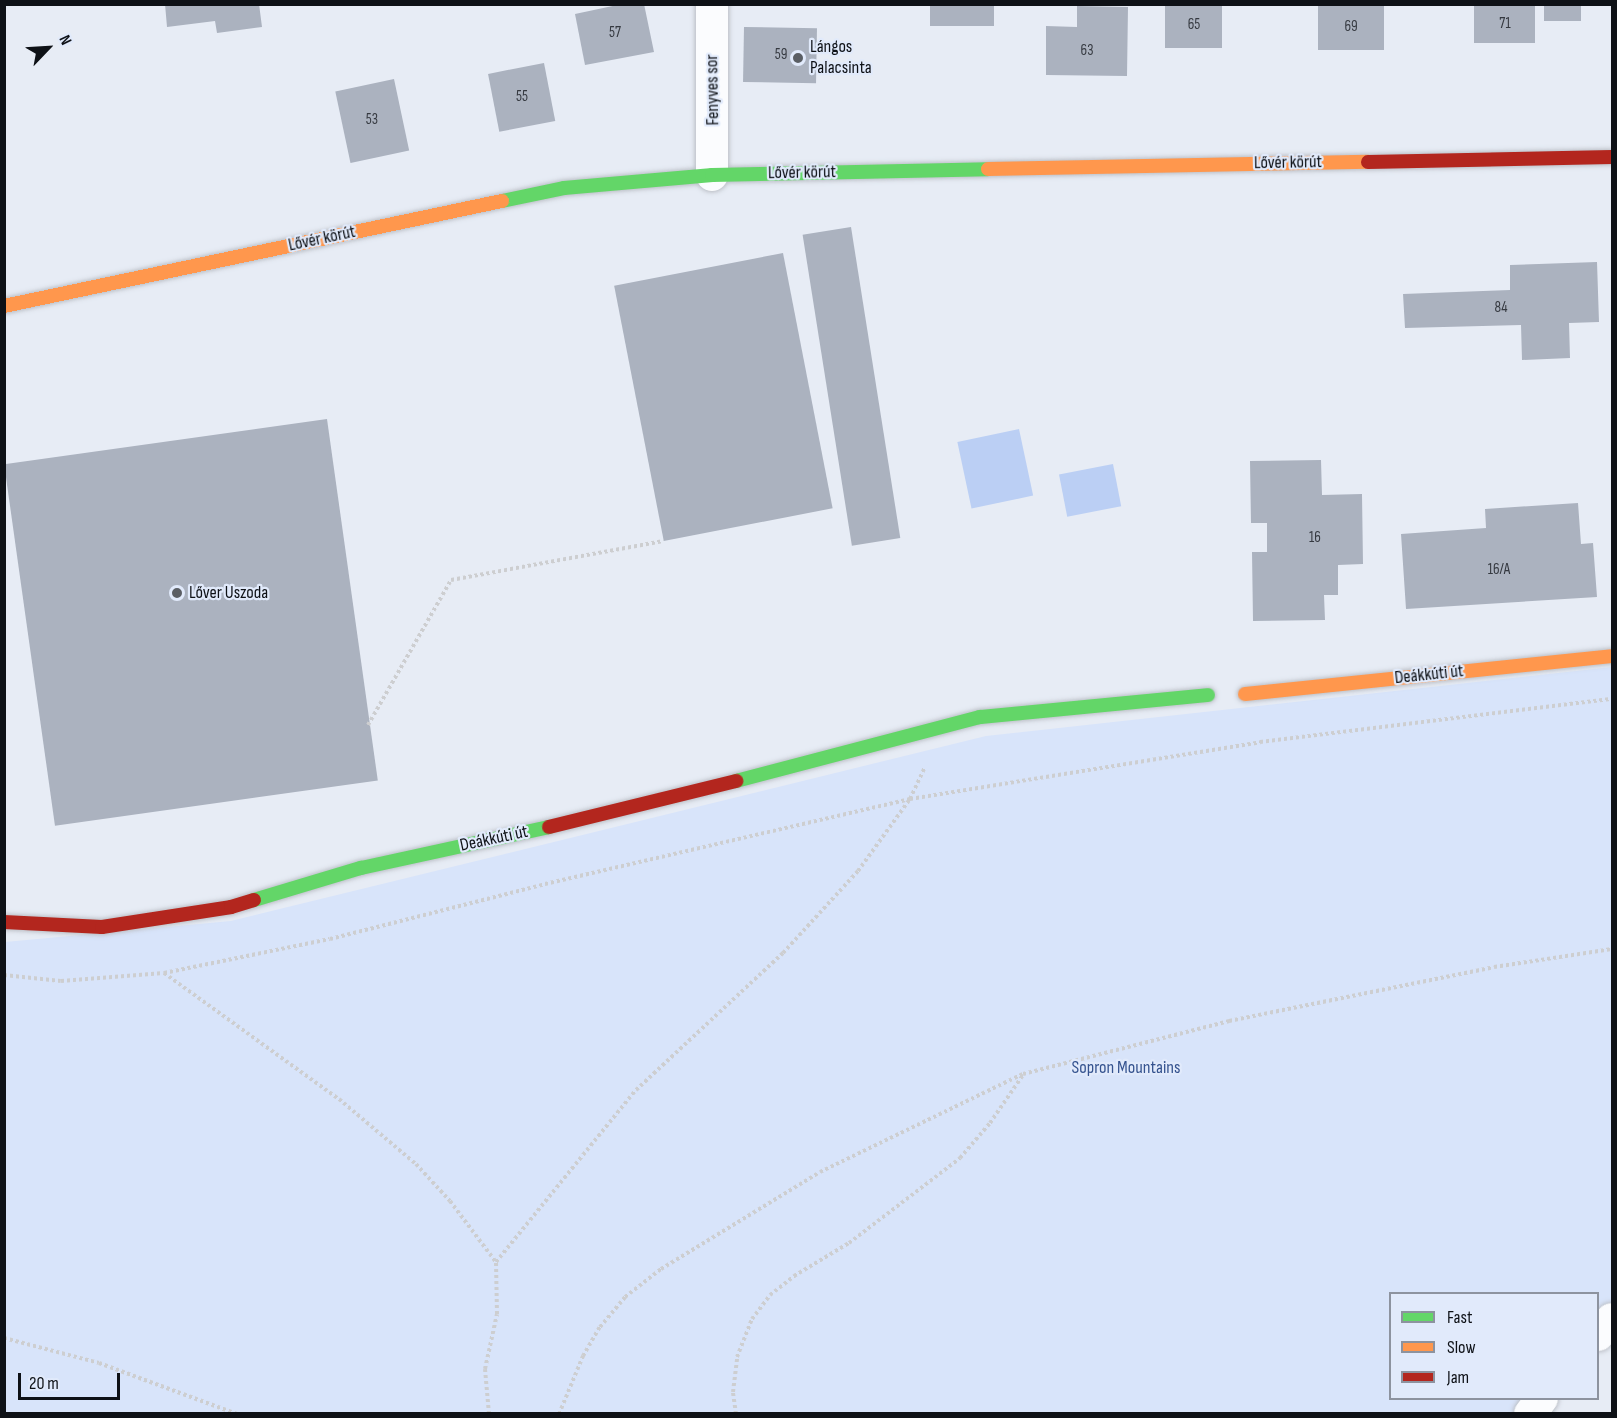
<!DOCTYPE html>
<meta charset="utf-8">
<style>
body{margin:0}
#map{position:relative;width:1617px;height:1418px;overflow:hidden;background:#e7ecf5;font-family:"Sofia Sans Condensed",sans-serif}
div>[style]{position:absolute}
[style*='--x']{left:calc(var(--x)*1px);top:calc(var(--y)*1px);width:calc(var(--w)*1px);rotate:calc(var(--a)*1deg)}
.green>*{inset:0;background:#d8e4fa}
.water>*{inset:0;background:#bbcff4;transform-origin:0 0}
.building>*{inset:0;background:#abb2bf;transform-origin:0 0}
.path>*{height:4px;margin-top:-2px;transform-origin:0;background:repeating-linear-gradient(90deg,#cdced0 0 3px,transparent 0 6px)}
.roads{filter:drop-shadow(0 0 2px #bdc1c8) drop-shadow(0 0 2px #bdc1c8)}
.street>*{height:32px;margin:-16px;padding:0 16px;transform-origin:16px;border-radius:16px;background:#fbfcfe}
.fast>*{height:14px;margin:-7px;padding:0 7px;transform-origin:7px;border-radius:7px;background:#63d668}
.slow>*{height:14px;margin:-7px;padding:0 7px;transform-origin:7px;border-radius:7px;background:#ff974d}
.jam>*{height:14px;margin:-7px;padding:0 7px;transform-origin:7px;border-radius:7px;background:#b3261e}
.dots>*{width:16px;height:16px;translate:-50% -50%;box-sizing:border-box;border:3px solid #e1eafb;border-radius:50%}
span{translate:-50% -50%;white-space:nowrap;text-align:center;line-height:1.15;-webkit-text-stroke:4.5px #e1eafb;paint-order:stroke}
.number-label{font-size:15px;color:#353940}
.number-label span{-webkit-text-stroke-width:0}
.poi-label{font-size:18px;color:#0e1116}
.left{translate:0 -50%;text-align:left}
.street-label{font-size:18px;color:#0e1116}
.park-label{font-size:18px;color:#35538f}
.frame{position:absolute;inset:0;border:6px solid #0e1116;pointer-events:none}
.legend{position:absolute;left:1389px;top:1292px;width:210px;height:108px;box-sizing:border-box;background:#e1eafb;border:2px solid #8d939f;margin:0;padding:8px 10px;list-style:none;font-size:18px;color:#0e1116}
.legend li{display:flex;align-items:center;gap:12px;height:30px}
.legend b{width:30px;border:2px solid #8d939f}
.north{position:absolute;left:18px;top:18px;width:60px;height:60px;-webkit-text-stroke:4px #e1eafb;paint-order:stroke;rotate:65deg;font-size:16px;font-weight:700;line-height:24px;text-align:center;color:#0e1116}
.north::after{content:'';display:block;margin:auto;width:21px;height:27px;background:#0e1116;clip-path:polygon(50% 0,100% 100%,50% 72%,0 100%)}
.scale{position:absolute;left:18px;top:1373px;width:102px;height:27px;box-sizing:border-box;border:3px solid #0e1116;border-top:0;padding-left:8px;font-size:18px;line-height:21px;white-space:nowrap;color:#0e1116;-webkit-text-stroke:4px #e1eafb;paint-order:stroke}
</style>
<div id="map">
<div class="green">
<i style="clip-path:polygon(1612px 667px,1612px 1314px,1598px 1332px,1598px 1294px,1390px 1294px,1390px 1398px,1542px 1399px,1530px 1413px,5px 1414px,5px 942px,231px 921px,986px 736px)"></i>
</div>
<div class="water">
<i style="left:1019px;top:429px;width:68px;height:63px;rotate:78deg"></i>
<i style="left:1113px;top:464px;width:43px;height:55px;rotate:79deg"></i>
</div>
<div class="building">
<i style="clip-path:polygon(165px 4px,259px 4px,262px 27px,217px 33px,215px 21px,167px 27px)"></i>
<i style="clip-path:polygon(622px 4px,644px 4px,654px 52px,585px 65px,575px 14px)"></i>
<i style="left:930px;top:4px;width:64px;height:22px"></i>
<i style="left:1165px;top:4px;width:57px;height:44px"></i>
<i style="left:1318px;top:4px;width:66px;height:46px"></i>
<i style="left:1474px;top:4px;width:61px;height:39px"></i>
<i style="left:1544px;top:4px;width:37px;height:17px"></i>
<i style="clip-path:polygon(1077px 6px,1128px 7px,1127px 76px,1046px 75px,1046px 26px,1077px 27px)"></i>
<i style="left:744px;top:27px;width:73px;height:55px;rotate:1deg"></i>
<i style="left:544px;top:63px;width:59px;height:57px;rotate:79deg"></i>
<i style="left:394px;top:79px;width:73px;height:60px;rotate:78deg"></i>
<i style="left:851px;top:227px;width:315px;height:49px;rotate:81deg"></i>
<i style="left:783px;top:253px;width:260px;height:172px;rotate:79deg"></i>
<i style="clip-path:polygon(1597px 262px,1599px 322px,1569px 323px,1570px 358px,1522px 360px,1521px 325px,1405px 328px,1403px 294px,1510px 290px,1510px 265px)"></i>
<i style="left:327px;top:419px;width:365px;height:326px;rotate:82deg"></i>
<i style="clip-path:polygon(1321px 460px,1322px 495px,1362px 494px,1363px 564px,1338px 565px,1338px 595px,1324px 595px,1325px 620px,1253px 621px,1252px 552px,1267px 552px,1267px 523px,1251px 523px,1250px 461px)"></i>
<i style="clip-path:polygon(1578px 503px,1581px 544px,1593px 543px,1597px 597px,1406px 609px,1401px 534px,1486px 528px,1485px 509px)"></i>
</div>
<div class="path">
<i style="--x:368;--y:725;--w:167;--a:-60.2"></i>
<i style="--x:451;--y:580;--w:216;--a:-10.4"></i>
<i style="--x:164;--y:973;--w:216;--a:35.8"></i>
<i style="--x:339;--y:1099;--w:101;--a:40.2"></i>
<i style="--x:416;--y:1164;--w:50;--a:47.4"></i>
<i style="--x:450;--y:1201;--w:76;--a:53"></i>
<i style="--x:4;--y:975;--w:57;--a:6"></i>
<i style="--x:61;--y:981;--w:103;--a:-4.4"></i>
<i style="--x:164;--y:973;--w:169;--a:-11.6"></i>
<i style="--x:330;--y:939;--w:222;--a:-14.3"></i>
<i style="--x:545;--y:884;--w:375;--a:-13.1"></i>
<i style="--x:910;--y:799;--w:355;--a:-9.2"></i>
<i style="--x:1260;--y:742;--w:355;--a:-7"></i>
<i style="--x:4;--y:1338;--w:98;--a:14.7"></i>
<i style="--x:99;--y:1363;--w:147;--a:20.3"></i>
<i style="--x:489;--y:1414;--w:45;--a:-95.1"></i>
<i style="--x:485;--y:1369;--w:56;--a:-77.7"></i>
<i style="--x:497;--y:1314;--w:52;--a:-91.1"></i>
<i style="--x:496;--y:1262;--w:222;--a:-50.9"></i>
<i style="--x:636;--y:1090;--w:201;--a:-43"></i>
<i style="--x:783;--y:953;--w:111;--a:-47.6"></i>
<i style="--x:858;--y:871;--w:89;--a:-54.2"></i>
<i style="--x:910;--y:799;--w:35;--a:-65"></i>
<i style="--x:559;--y:1414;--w:63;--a:-67.5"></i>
<i style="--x:583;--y:1356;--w:34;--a:-60"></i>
<i style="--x:600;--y:1327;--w:39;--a:-50"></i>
<i style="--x:625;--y:1297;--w:46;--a:-37.9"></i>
<i style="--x:661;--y:1269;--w:186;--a:-31.4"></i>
<i style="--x:820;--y:1172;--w:225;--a:-25.8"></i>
<i style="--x:1023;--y:1074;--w:213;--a:-14.4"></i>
<i style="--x:1229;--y:1021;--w:270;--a:-11.5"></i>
<i style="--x:1494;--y:967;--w:119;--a:-8.7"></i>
<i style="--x:736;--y:1414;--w:22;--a:-98"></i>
<i style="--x:733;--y:1392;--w:35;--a:-83"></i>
<i style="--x:737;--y:1357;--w:41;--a:-68.5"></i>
<i style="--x:752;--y:1319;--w:30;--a:-53"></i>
<i style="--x:770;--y:1295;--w:31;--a:-38"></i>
<i style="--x:794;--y:1276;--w:64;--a:-31"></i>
<i style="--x:849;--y:1243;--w:140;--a:-37.4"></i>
<i style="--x:960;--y:1158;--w:46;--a:-49.4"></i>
<i style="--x:990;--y:1123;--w:58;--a:-55.5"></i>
</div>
<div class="roads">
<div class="street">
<i style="--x:712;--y:4;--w:171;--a:90"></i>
<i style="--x:1598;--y:1335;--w:21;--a:-49"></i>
<i style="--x:1530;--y:1414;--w:20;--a:-53"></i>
</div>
<div class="fast">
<i style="--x:502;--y:201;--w:63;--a:-11.8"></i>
<i style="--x:564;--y:188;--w:149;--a:-5"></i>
<i style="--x:712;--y:175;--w:276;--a:-1.2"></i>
<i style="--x:736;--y:781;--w:252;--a:-14.7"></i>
<i style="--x:980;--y:717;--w:229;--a:-5.5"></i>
<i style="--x:254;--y:900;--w:112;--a:-16.7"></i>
<i style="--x:361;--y:868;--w:192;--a:-12.3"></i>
</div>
<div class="slow">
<i style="--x:988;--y:169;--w:380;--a:-1.1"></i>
<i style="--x:4;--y:306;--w:509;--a:-11.91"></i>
<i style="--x:1245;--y:694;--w:369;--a:-5.9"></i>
</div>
<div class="jam">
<i style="--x:1368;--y:162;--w:244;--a:-1.2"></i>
<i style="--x:549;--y:827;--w:193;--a:-13.8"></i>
<i style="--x:4;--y:922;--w:98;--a:2.9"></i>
<i style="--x:102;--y:927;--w:131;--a:-8.8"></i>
<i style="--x:231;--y:907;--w:24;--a:-17"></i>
</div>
</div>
<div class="dots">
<i style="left:798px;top:58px;background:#5a5e64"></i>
<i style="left:177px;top:593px;background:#5a5e64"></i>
</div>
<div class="number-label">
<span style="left:1505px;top:24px">71</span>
<span style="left:1194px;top:25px">65</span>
<span style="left:1351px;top:27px">69</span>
<span style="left:615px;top:33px">57</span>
<span style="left:1087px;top:51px">63</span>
<span style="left:781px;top:55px">59</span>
<span style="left:522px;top:97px">55</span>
<span style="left:372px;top:120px">53</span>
<span style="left:1501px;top:308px">84</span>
<span style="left:1315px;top:538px">16</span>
<span style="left:1499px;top:570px">16/A</span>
</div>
<div class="poi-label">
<span class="left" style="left:810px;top:58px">Lángos<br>Palacsinta</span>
<span class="left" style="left:189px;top:593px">Lőver Uszoda</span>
</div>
<div class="street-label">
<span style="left:713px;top:90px;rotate:-91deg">Fenyves sor</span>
<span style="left:1288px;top:163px;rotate:-1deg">Lővér körút</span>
<span style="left:802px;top:173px;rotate:-1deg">Lővér körút</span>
<span style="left:322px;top:239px;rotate:-12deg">Lővér körút</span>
<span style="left:1429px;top:675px;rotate:-6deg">Deákkúti út</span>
<span style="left:494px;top:839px;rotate:-12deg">Deákkúti út</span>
</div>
<div class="park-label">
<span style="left:1126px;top:1068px">Sopron Mountains</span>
</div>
<div class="frame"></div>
<ul class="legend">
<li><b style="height:8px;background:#63d668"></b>Fast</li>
<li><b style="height:8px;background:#ff974d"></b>Slow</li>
<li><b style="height:8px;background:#b3261e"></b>Jam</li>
</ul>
<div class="north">N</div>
<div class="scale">20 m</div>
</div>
